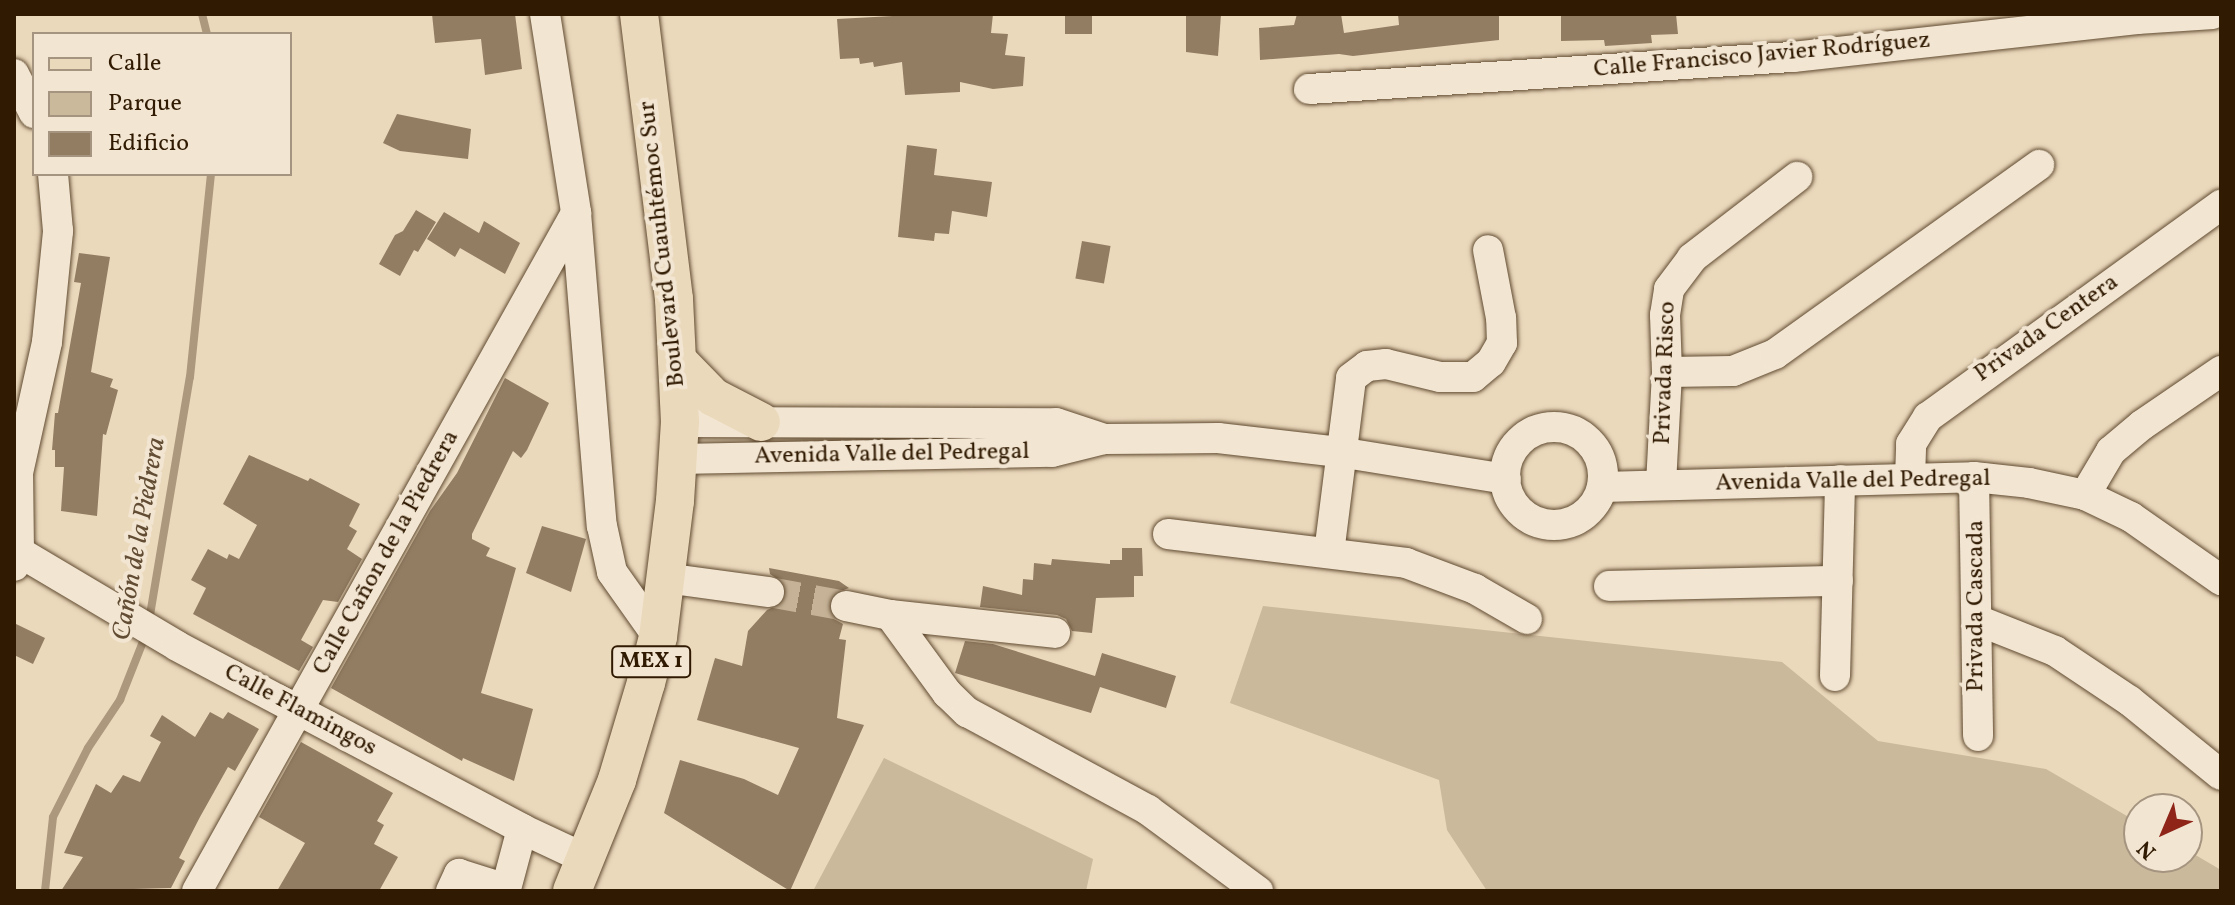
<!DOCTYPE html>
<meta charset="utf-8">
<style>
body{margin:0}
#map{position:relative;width:2235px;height:905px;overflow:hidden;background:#ebd9bc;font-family:Vollkorn,serif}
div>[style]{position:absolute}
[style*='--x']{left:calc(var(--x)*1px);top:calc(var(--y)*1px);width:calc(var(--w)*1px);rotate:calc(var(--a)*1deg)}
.green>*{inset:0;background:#cbb99c}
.stream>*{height:8px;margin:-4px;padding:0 4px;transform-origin:4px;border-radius:4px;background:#ac987d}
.building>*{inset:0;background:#927d63;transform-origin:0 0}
.minor-tunnel>*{height:30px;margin-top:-15px;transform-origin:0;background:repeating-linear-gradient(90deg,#c6b397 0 30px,transparent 0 45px)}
.roads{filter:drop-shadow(0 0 2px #604a30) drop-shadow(0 0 2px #604a30)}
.minor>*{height:30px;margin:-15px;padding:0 15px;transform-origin:15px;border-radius:15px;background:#f2e6d3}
.minor>.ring{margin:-15px;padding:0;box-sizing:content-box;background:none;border:30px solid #f2e6d3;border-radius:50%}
.major>*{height:38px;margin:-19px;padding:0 19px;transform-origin:19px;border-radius:19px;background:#ebd9bc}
span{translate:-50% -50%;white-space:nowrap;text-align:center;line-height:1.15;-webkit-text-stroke:8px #f2e6d3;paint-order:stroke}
.shield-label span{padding:2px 6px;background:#f2e6d3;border:2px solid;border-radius:6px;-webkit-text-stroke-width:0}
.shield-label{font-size:22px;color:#311a02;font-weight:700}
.street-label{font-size:24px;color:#311a02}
.water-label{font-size:26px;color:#624c33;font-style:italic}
.frame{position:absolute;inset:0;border:16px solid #311a02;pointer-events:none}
.legend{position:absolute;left:32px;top:32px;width:260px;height:144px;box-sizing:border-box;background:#f2e6d3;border:2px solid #a5947f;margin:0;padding:10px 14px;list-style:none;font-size:24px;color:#311a02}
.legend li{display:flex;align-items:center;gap:16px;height:40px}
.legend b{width:40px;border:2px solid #a5947f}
.north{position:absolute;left:2123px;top:793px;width:80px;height:80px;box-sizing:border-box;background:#f2e6d3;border:2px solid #a5947f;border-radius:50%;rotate:224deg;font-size:22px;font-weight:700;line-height:32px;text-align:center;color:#311a02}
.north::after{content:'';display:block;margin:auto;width:28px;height:36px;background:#8f2418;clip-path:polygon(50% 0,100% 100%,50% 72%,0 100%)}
</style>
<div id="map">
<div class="green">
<i style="clip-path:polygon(1263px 606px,1782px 662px,1878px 741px,2046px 769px,2139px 823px,2139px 857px,2187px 857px,2187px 850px,2221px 870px,2221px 891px,1487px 891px,1447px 830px,1439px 780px,1230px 703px)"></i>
<i style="clip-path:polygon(884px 758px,1093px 859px,1086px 891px,813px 891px)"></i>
</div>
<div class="stream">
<i style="--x:202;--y:14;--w:21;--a:76"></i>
<i style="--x:149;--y:621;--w:247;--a:-80.5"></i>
<i style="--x:190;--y:377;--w:204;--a:-84.1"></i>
<i style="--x:45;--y:891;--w:74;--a:-83.8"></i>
<i style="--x:53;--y:817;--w:77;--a:-63.1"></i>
<i style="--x:88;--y:748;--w:58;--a:-56.3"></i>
<i style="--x:120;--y:700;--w:71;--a:-68.5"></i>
</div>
<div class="building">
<i style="clip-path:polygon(432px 14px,515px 14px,522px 69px,485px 75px,481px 39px,435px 43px)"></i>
<i style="clip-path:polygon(930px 14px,993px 14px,991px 33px,1008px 34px,1005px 55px,1025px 57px,1023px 86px,993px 89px,960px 82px,960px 92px,905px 95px,902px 62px,874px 67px,873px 62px,860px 64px,859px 58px,840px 59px,837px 19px)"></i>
<i style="left:1065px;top:14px;width:27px;height:20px"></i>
<i style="clip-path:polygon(1186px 14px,1221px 14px,1218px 56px,1186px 52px)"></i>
<i style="clip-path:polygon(1297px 14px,1341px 14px,1344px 33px,1399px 25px,1398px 14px,1499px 14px,1499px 40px,1353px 56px,1339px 54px,1260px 60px,1259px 28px,1294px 25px)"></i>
<i style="clip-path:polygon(1561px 14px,1676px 14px,1678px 34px,1651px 35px,1652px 43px,1605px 46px,1604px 40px,1561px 41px)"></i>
<i style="clip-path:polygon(397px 114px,471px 129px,468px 159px,400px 151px,383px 143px)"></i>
<i style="clip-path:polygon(907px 145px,937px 149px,934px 175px,992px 182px,987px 217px,952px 211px,949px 234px,935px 233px,934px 241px,898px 237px)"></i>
<i style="clip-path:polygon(416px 210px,436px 222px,418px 252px,414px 250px,400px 276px,379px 264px,395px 235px,403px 231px)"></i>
<i style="clip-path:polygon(444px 212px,479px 233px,484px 221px,520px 243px,505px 274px,460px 248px,455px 257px,427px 239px)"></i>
<i style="left:1082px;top:241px;width:29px;height:38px;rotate:10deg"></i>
<i style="clip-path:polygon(79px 253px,110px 257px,91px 372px,113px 379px,110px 387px,118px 390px,106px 435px,103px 434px,97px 516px,61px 511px,64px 467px,55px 467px,55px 450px,52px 450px,55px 413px,58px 413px,81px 283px,74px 282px)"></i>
<i style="clip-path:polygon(505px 378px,549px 403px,527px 450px,521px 458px,513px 451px,472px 534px,472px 539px,490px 548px,486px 556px,516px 568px,481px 693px,533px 709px,514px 781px,463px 758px,462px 761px,331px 688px,430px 511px,457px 473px)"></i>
<i style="clip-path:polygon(249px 455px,308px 481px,310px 478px,360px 504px,349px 526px,357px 531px,347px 549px,362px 559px,338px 602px,323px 600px,301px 640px,313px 647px,299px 671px,193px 614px,206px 588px,191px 580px,208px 549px,227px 559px,229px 554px,239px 559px,257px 525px,223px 504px)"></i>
<i style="clip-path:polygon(542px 526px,586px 539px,571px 592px,526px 573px)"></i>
<i style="clip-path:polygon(1122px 548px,1142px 548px,1143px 576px,1134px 576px,1134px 597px,1096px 598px,1092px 633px,1072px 631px,1066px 619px,1057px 615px,980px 607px,983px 586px,1022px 595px,1023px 579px,1033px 580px,1034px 563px,1051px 565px,1052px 559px,1110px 564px,1110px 560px,1122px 560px)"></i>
<i style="clip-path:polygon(769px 568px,839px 581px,849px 588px,833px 594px,828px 603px,834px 619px,843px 624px,839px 639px,846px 640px,837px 718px,864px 725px,790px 891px,664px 813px,680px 760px,744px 779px,778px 795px,799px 748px,697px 720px,715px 658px,742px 666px,748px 631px,767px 610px,784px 602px,785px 584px,770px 574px)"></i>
<i style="clip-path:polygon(14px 623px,45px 638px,33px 664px,14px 655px)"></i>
<i style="clip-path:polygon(965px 641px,993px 644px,1095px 676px,1102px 653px,1176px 676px,1166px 708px,1100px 687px,1091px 713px,955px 673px)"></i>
<i style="clip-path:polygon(210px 712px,223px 719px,228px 712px,259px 729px,235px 771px,228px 767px,200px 817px,179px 858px,185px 861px,171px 888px,61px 891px,83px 857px,64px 853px,96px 784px,111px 793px,123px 775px,140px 782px,161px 742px,150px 736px,162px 715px,195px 737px)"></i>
<i style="clip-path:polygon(301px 742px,393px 793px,377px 821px,384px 825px,374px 844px,398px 857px,379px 891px,277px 891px,305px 843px,259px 817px)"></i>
</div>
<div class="minor-tunnel">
<i style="--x:769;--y:592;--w:78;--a:10.3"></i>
</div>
<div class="roads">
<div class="minor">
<i style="--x:545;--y:14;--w:201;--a:81.1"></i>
<i style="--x:576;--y:213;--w:314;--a:85.3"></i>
<i style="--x:602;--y:526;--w:47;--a:77.7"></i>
<i style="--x:612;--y:572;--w:80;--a:54.7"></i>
<i style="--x:14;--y:74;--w:44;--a:62.9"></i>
<i style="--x:1309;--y:89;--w:485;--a:-3.8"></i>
<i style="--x:1793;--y:57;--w:346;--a:-6.3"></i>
<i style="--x:2137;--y:19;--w:76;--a:-3.8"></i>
<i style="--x:1667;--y:372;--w:66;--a:-0.9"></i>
<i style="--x:1733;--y:371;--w:45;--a:-22"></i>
<i style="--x:1775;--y:354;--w:325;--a:-35.6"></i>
<i style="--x:680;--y:422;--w:376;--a:0.2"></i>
<i style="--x:1056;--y:423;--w:51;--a:18.4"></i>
<i class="ring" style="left:1505px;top:427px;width:68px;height:68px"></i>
<i style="--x:678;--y:459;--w:374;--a:-1.1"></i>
<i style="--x:1052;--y:452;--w:54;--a:-14"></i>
<i style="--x:1104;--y:439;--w:114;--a:-0.5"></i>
<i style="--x:1218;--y:438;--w:122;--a:6.6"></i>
<i style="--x:1339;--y:452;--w:169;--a:9.2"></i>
<i style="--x:1974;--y:477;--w:259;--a:89.1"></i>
<i style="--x:1910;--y:478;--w:34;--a:-88"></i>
<i style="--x:1911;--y:444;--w:32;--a:-58"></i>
<i style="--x:1928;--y:417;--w:362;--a:-35.9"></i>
<i style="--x:1661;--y:484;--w:112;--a:-86.9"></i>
<i style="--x:1667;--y:372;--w:57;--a:-92"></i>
<i style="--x:1665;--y:315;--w:26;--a:-81"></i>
<i style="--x:1669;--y:289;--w:39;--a:-53"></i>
<i style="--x:1692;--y:258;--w:133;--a:-37.6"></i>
<i style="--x:1602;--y:487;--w:372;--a:-1.5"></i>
<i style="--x:1974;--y:477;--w:55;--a:6.2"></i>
<i style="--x:2029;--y:483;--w:57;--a:12.1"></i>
<i style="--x:2085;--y:495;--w:51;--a:25.6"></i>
<i style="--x:2131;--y:517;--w:110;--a:35"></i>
<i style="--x:2085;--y:495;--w:51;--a:-59.4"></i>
<i style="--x:2111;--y:451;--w:40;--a:-40"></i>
<i style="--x:2142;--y:425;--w:96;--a:-34.4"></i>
<i style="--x:1168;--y:534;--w:240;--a:6.9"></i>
<i style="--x:1406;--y:563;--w:74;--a:20.6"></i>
<i style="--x:1475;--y:589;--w:60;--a:30"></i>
<i style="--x:19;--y:552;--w:184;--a:30.7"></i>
<i style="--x:177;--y:646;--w:391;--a:27.9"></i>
<i style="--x:522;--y:829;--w:71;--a:25.1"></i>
<i style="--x:1329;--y:553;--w:176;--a:-82.8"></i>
<i style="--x:1351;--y:378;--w:20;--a:-37"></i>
<i style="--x:1367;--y:366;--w:19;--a:-6"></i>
<i style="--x:1386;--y:364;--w:56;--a:13.5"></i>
<i style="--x:1440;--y:377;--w:33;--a:0"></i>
<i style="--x:1473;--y:377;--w:23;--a:-40"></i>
<i style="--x:1491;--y:362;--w:22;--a:-60"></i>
<i style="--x:1502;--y:343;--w:25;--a:-92"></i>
<i style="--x:1501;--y:318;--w:69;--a:-100.8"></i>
<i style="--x:14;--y:566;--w:15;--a:-70"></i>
<i style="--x:19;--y:552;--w:79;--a:-90.7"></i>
<i style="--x:18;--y:473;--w:134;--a:-77.5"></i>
<i style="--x:47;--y:342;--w:112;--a:-84.3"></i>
<i style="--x:58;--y:231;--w:57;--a:-95"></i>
<i style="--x:665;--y:578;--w:105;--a:7.7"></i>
<i style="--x:1609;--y:586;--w:229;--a:-1.3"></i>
<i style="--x:846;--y:606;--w:45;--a:11.6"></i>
<i style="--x:890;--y:615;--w:97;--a:53.8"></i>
<i style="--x:947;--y:693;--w:28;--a:44"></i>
<i style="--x:967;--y:712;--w:206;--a:28.4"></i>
<i style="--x:1148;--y:810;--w:137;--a:36.4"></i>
<i style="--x:890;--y:615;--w:166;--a:6.2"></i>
<i style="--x:1977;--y:620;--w:84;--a:21.7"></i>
<i style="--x:2055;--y:651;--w:90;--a:33.7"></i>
<i style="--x:2130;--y:701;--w:117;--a:39.1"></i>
<i style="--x:1835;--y:676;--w:196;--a:-88.5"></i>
<i style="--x:197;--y:891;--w:777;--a:-60.79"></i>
<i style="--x:451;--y:891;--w:19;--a:-65"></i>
<i style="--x:459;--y:874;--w:49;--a:17.7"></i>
<i style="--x:506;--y:889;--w:62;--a:-75.1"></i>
</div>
<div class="major">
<i style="--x:677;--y:360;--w:52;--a:45.8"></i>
<i style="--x:713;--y:397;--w:54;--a:27.5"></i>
<i style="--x:572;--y:891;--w:120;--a:-67.9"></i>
<i style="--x:617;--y:780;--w:101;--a:-73.4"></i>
<i style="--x:646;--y:683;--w:48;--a:-75.4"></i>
<i style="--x:658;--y:637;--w:137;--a:-82.9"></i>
<i style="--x:675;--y:501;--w:79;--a:-86.4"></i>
<i style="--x:680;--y:422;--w:123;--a:-92.8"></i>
<i style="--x:674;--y:299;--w:287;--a:-97"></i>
</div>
</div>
<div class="shield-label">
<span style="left:651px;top:662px">MEX 1</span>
</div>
<div class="street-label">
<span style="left:1762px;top:56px;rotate:-5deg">Calle Francisco Javier Rodríguez</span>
<span style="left:663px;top:244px;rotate:-96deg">Boulevard Cuauhtémoc Sur</span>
<span style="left:2047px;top:329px;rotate:-35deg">Privada Centera</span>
<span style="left:1666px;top:373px;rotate:-88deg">Privada Risco</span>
<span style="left:892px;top:455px;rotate:-1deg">Avenida Valle del Pedregal</span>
<span style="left:1853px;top:482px;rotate:-1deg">Avenida Valle del Pedregal</span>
<span style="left:387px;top:553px;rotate:-61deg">Calle Cañon de la Piedrera</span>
<span style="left:1977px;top:606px;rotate:-90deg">Privada Cascada</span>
<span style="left:300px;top:711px;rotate:28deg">Calle Flamingos</span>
</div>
<div class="water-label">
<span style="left:140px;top:539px;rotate:-80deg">Cañón de la Piedrera</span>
</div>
<div class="frame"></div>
<ul class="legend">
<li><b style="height:10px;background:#ebd9bc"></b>Calle</li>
<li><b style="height:22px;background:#cbb99c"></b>Parque</li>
<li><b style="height:22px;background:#927d63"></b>Edificio</li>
</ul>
<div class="north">N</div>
</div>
